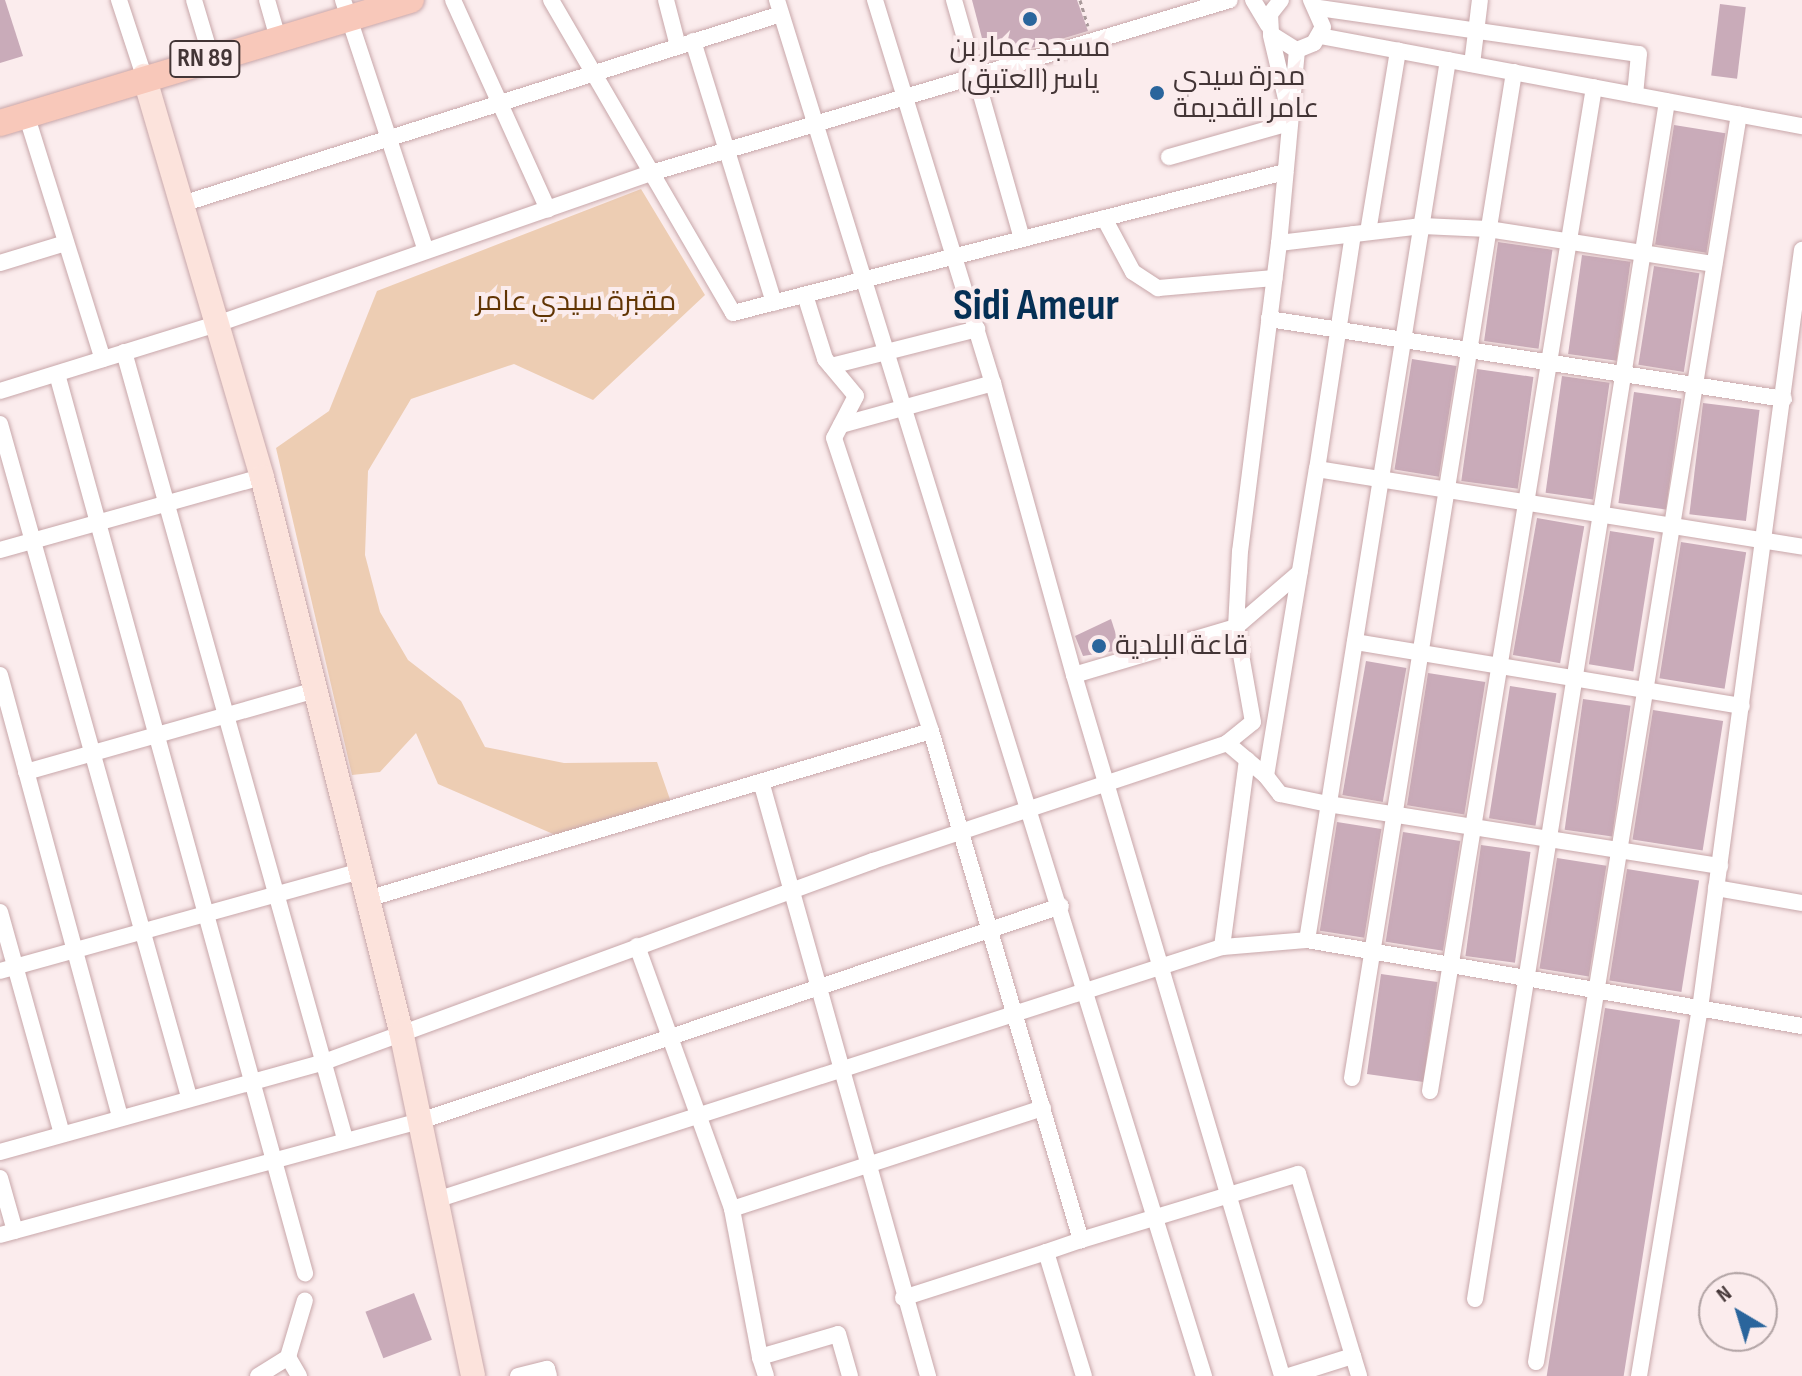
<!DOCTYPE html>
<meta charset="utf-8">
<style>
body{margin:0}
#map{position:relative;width:1802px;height:1376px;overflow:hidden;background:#fbeced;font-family:"Sofia Sans Condensed",Cairo,sans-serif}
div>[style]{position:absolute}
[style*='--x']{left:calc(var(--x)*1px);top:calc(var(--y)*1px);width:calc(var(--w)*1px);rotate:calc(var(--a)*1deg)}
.green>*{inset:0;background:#edcdb3}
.building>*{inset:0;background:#c9abb9;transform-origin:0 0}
.path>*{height:3px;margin-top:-1.5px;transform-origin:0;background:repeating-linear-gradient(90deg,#a8999a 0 4px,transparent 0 8px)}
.roads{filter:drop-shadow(0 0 2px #c8a7aa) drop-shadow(0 0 2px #c8a7aa)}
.street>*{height:16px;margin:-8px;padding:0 8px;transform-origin:8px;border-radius:8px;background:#fff}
.secondary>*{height:24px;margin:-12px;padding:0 12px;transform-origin:12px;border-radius:12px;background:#fce3dc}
.primary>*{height:26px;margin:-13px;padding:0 13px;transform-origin:13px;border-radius:13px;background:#f8c8ba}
.dots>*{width:22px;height:22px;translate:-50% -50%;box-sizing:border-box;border:4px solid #fbeced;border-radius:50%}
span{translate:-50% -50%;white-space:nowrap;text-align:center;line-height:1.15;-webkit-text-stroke:8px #fbeced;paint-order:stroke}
.shield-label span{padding:2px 6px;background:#fbeced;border:2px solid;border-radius:6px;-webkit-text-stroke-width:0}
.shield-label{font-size:26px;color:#433536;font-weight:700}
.poi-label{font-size:28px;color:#433536}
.left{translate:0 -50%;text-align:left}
.park-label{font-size:28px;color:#613504}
.town-label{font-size:44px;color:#053055;font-weight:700}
.north{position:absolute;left:1698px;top:1272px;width:80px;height:80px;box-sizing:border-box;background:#fbeced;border:2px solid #b1a3a4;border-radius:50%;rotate:322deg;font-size:22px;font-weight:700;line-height:32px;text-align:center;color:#433536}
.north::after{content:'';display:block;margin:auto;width:28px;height:36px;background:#2a659c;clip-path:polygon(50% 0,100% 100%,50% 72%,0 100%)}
</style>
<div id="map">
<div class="green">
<i style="clip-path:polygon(641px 189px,705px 295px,593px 400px,514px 364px,411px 399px,368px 471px,365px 555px,380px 612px,408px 660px,461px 701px,485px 747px,564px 763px,657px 762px,673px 808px,567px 840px,438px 784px,416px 733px,380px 772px,352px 775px,276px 448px,329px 411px,377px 291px)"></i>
</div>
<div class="building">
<i style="clip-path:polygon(0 0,5px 0,23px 56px,0 63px)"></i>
<i style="clip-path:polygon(972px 0,1077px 0,1088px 31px,988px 61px)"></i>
<i style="left:1720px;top:4px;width:26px;height:72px;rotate:7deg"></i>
<i style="left:1674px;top:125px;width:52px;height:121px;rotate:9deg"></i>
<i style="left:1498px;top:242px;width:55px;height:100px;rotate:8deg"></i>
<i style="left:1582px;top:255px;width:49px;height:100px;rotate:8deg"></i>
<i style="left:1654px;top:266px;width:46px;height:100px;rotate:9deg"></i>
<i style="left:1412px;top:359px;width:45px;height:112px;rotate:9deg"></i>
<i style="left:1477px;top:369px;width:57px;height:113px;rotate:8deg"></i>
<i style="left:1562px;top:376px;width:48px;height:118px;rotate:8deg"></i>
<i style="left:1634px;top:392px;width:48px;height:112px;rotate:8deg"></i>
<i style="left:1703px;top:403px;width:57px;height:112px;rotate:7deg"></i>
<i style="left:1537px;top:518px;width:48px;height:139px;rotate:10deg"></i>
<i style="left:1610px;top:531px;width:45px;height:135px;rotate:9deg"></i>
<i style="left:1681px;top:542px;width:66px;height:138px;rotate:9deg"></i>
<i style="clip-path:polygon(1111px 619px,1121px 650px,1083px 656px,1075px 636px)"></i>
<i style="left:1366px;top:661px;width:41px;height:136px;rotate:10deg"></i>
<i style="left:1428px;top:673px;width:58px;height:134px;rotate:9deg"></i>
<i style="left:1510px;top:686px;width:47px;height:134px;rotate:9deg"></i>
<i style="left:1583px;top:699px;width:48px;height:132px;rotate:8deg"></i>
<i style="left:1653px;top:710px;width:71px;height:131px;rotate:9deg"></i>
<i style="left:1337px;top:822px;width:45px;height:110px;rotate:9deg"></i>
<i style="left:1403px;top:832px;width:58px;height:111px;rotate:9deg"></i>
<i style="left:1481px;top:845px;width:50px;height:112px;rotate:8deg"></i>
<i style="left:1557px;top:858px;width:50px;height:112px;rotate:9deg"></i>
<i style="left:1627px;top:869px;width:73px;height:113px;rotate:9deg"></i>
<i style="left:1381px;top:974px;width:57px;height:101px;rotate:8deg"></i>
<i style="left:1605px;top:1008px;width:76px;height:373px;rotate:9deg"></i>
<i style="left:414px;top:1293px;width:50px;height:52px;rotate:69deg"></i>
</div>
<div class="path">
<i style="--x:1080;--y:0;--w:27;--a:73"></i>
</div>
<div class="roads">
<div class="street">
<i style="--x:119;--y:0;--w:80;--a:71.8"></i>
<i style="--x:194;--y:0;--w:59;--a:73.4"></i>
<i style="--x:267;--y:0;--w:40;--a:74"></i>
<i style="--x:343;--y:0;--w:264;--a:71.7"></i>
<i style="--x:453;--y:0;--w:230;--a:65.6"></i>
<i style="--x:551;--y:0;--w:362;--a:59.8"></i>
<i style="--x:733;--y:313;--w:570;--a:-14.33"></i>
<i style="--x:666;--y:0;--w:48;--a:75.4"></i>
<i style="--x:777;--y:0;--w:1441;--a:72.76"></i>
<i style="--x:875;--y:0;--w:401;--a:72.9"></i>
<i style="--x:993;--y:383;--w:303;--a:74.5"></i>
<i style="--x:954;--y:0;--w:248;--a:74.1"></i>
<i style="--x:1253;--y:0;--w:29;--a:59"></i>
<i style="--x:1281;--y:0;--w:18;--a:128"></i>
<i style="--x:1270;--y:14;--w:20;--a:87"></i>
<i style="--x:1271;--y:34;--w:31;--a:32"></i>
<i style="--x:1297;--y:50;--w:18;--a:-22"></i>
<i style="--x:1314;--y:43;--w:18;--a:-61"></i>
<i style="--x:1323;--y:27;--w:30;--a:-114"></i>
<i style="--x:1319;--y:8;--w:323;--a:8.2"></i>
<i style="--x:1639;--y:54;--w:41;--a:95.6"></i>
<i style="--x:1271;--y:36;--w:65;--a:76.6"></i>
<i style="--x:1320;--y:36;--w:490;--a:10.6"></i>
<i style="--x:693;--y:41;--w:274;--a:72.8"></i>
<i style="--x:1297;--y:50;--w:194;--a:95.3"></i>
<i style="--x:1279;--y:243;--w:144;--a:-6.8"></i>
<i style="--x:1422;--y:226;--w:66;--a:2.6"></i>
<i style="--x:1488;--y:229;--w:229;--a:8.8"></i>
<i style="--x:1448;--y:60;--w:891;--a:99.1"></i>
<i style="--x:1307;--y:940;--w:502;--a:9.86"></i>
<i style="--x:1472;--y:64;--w:64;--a:-82.9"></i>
<i style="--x:26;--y:114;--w:257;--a:72.6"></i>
<i style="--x:1169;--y:157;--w:122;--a:-15.8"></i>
<i style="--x:182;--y:204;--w:628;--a:-17.6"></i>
<i style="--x:1104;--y:218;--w:61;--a:61.8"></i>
<i style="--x:1133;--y:272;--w:30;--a:33"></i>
<i style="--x:1158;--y:288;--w:117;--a:-4.9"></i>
<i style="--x:1368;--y:232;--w:184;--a:-80.6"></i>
<i style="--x:1353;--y:234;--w:238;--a:98.7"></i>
<i style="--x:1317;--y:469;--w:491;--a:9.1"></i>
<i style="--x:1279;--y:243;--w:310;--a:97.2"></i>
<i style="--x:1240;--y:551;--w:76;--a:93"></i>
<i style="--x:1236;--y:627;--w:169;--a:163.5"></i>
<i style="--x:1074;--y:675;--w:731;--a:73.47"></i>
<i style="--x:0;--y:263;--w:69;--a:-16.9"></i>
<i style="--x:805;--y:295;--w:67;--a:72.6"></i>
<i style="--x:825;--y:359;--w:48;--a:50"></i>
<i style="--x:856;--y:396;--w:47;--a:117.6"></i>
<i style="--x:834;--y:438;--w:309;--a:71.7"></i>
<i style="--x:1269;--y:319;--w:521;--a:8.83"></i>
<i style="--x:124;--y:352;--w:817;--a:74.31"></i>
<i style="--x:831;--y:366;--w:151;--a:-14.2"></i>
<i style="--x:57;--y:374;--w:933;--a:74.58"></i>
<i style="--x:0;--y:391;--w:227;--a:-17.2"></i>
<i style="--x:217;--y:324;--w:460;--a:-19.2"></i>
<i style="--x:651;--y:173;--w:604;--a:-16.64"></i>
<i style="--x:0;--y:424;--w:699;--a:74.31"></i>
<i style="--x:841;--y:425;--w:158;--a:-15.4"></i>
<i style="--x:0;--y:550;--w:272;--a:-15.6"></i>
<i style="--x:1355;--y:642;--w:392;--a:9.4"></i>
<i style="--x:0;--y:675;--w:457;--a:74.8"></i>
<i style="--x:1227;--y:743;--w:51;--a:40.2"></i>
<i style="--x:1266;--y:776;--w:311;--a:-80.6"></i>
<i style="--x:26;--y:772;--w:300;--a:-15.8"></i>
<i style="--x:1266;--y:776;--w:23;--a:52"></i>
<i style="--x:1280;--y:794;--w:49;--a:11.8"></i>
<i style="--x:1328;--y:804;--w:397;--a:9"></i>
<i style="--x:762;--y:785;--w:614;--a:74.31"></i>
<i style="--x:1716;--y:888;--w:87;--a:9.9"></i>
<i style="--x:367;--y:899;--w:588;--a:-16.59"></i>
<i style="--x:931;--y:731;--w:531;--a:73.58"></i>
<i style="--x:1081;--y:1240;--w:227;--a:-16.9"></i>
<i style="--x:1298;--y:1174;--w:190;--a:73.2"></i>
<i style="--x:0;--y:912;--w:227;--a:74.4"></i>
<i style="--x:637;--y:946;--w:280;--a:70.1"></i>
<i style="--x:732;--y:1209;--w:151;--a:79.3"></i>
<i style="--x:1222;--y:947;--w:189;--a:-82.4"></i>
<i style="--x:0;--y:971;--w:375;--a:-15.5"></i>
<i style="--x:1352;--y:1078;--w:1019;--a:-80.85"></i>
<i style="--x:1430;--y:1091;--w:1017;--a:-80.72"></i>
<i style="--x:0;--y:1152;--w:336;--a:-15.5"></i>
<i style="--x:324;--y:1062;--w:585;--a:-20.11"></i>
<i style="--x:873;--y:861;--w:373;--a:-18.4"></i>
<i style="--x:1227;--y:743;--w:33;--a:-39"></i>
<i style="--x:1253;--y:722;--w:97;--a:-100.1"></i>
<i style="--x:1236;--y:627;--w:84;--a:-40.7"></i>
<i style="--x:0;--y:1178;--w:55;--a:74.2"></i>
<i style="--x:436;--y:1200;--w:826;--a:-17.84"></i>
<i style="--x:1222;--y:947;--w:85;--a:-4.7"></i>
<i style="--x:732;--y:1209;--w:327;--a:-18"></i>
<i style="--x:0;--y:1235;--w:435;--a:-15.2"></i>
<i style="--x:420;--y:1121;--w:676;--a:-18.54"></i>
<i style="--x:1081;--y:1240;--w:37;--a:161"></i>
<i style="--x:1046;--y:1252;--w:130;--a:73"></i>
<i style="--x:903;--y:1298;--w:150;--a:-17.8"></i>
<i style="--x:1475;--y:1299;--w:1213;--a:-80.89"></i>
<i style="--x:288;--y:1357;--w:22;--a:60"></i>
<i style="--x:1536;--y:1362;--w:1264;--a:-80.76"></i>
<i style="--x:258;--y:1376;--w:36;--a:-32"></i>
<i style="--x:288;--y:1357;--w:59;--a:-73.4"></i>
<i style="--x:518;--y:1376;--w:30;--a:-14"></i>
<i style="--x:547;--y:1369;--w:7;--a:74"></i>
<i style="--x:766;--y:1376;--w:20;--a:-108"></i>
<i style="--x:760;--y:1357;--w:81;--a:-16.4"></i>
<i style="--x:838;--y:1334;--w:44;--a:74.1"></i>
<i style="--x:1289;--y:1376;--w:67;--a:-17.4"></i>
<i style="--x:1353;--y:1356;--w:21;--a:73"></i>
<i style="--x:1639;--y:1376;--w:372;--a:-80.6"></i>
<i style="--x:1700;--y:1009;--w:766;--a:-82.35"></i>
</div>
<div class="secondary">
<i style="--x:144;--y:76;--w:418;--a:73.6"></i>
<i style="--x:262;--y:477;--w:571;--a:75.92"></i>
<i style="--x:401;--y:1031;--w:352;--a:78.2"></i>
</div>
<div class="primary">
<i style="--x:0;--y:123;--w:429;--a:-16.7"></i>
</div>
</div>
<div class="dots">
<i style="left:1030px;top:19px;background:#2a659c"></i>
<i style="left:1157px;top:93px;background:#2a659c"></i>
<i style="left:1099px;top:646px;background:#2a659c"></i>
</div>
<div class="shield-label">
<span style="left:205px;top:59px">RN 89</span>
</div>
<div class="poi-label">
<span style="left:1030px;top:64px">مسجد عمار بن<br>ياسر (العتيق)</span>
<span class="left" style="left:1173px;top:93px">مدرة سيدي<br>عامر القديمة</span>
<span class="left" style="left:1115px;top:646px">قاعة البلدية</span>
</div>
<div class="park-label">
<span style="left:576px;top:302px">مقبرة سيدي عامر</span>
</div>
<div class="town-label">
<span style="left:1036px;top:306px">Sidi Ameur</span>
</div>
<div class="north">N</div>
</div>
